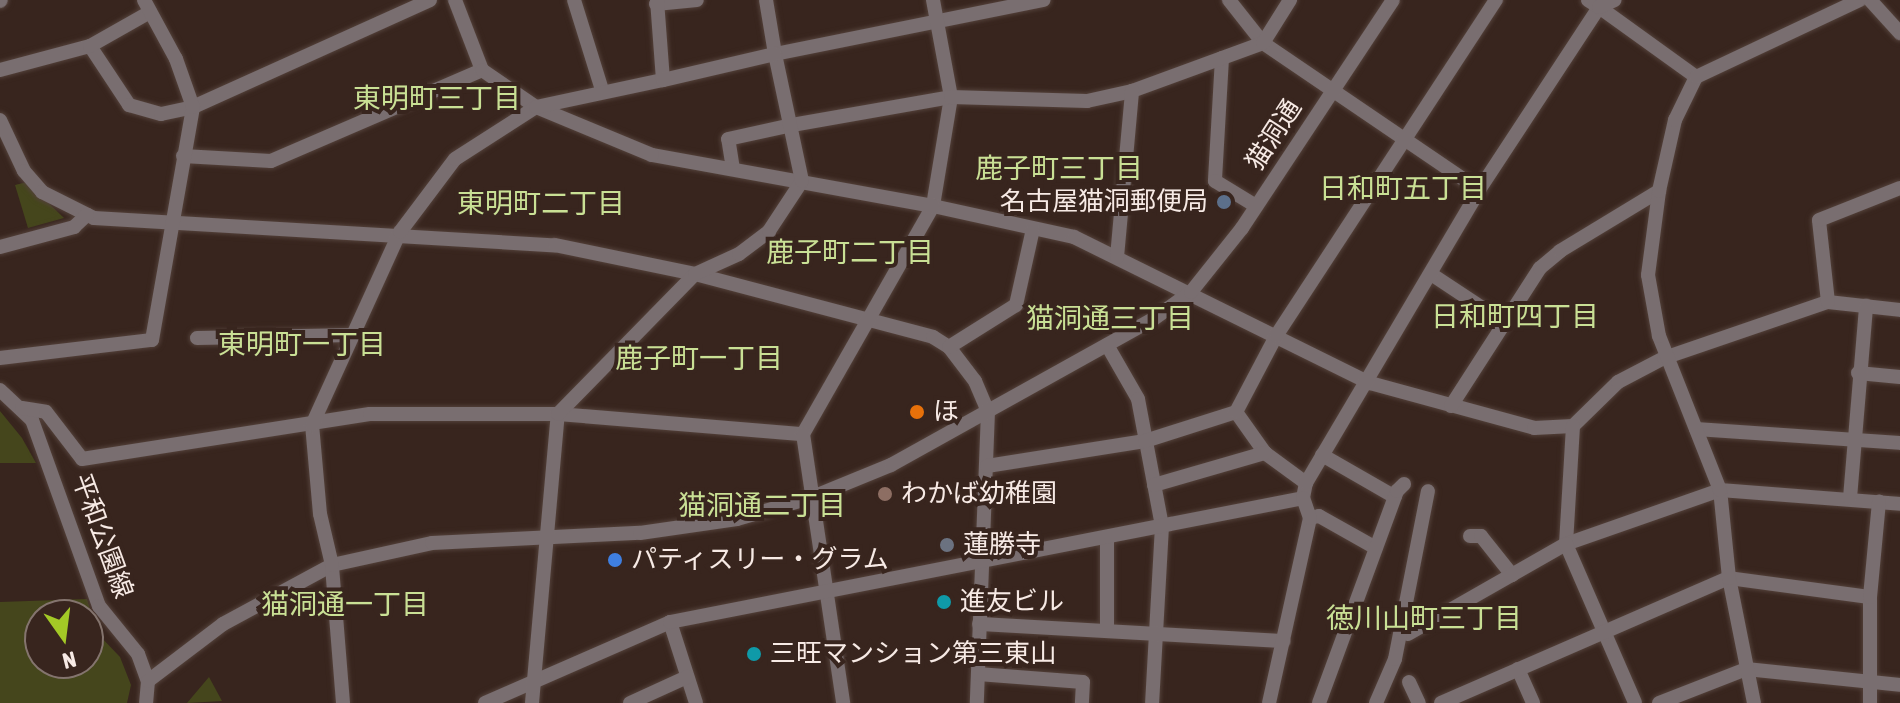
<!DOCTYPE html>
<meta charset="utf-8">
<style>
body{margin:0}
#map{position:relative;width:1900px;height:703px;overflow:hidden;background:#38251e;font-family:"Asap Condensed","Noto Sans JP",sans-serif}
div>[style]{position:absolute}
[style*='--x']{left:calc(var(--x)*1px);top:calc(var(--y)*1px);width:calc(var(--w)*1px);rotate:calc(var(--a)*1deg)}
.green>*{inset:0;background:#45461c}
.roads{filter:drop-shadow(0 0 2px #53413a) drop-shadow(0 0 2px #53413a)}
.minor>*{height:14px;margin:-7px;padding:0 7px;transform-origin:7px;border-radius:7px;background:#796e70}
.dots>*{width:22px;height:22px;translate:-50% -50%;box-sizing:border-box;border:4px solid #38251e;border-radius:50%}
span{translate:-50% -50%;white-space:nowrap;text-align:center;line-height:1.15;-webkit-text-stroke:8px #38251e;paint-order:stroke}
.street-label{font-size:26px;color:#f7eae5}
.poi-label{font-size:26px;color:#f7eae5}
.right{translate:-100% -50%;text-align:right}
.left{translate:0 -50%;text-align:left}
.neighbourhood-label{font-size:28px;color:#c9e095}
.north{position:absolute;left:24px;top:599px;width:80px;height:80px;box-sizing:border-box;background:#38251e;border:2px solid #84746e;border-radius:50%;rotate:166deg;font-size:22px;font-weight:700;line-height:32px;text-align:center;color:#f7eae5}
.north::after{content:'';display:block;margin:auto;width:28px;height:36px;background:#a3c926;clip-path:polygon(50% 0,100% 100%,50% 72%,0 100%)}
</style>
<div id="map">
<div class="green">
<i style="clip-path:polygon(27px 182px,64px 218px,28px 228px,15px 185px)"></i>
<i style="clip-path:polygon(0 411px,22px 438px,36px 463px,0 463px)"></i>
<i style="clip-path:polygon(evenodd,87px 599px,98px 634px,120px 657px,131px 685px,127px 703px,0 703px,0 602px,87px 599px,40px 615px,88px 615px,88px 663px,40px 663px,40px 615px)"></i>
<i style="clip-path:polygon(209px 677px,222px 701px,187px 703px)"></i>
</div>
<div class="roads">
<div class="minor">
<i style="--x:574;--y:0;--w:94;--a:72.7"></i>
<i style="--x:766;--y:0;--w:55;--a:80.5"></i>
<i style="--x:775;--y:54;--w:274;--a:-11.4"></i>
<i style="--x:933;--y:0;--w:99;--a:79.5"></i>
<i style="--x:951;--y:97;--w:110;--a:99.4"></i>
<i style="--x:933;--y:206;--w:144;--a:12.4"></i>
<i style="--x:1074;--y:237;--w:330;--a:26.3"></i>
<i style="--x:1370;--y:383;--w:170;--a:15.3"></i>
<i style="--x:1534;--y:428;--w:39;--a:-3"></i>
<i style="--x:1573;--y:426;--w:63;--a:-44.4"></i>
<i style="--x:1618;--y:382;--w:52;--a:-27.6"></i>
<i style="--x:1664;--y:358;--w:173;--a:-18.9"></i>
<i style="--x:1828;--y:302;--w:72;--a:6.3"></i>
<i style="--x:1229;--y:0;--w:55;--a:51.7"></i>
<i style="--x:1263;--y:43;--w:261;--a:34.2"></i>
<i style="--x:1479;--y:190;--w:219;--a:-56.7"></i>
<i style="--x:1599;--y:7;--w:13;--a:-148"></i>
<i style="--x:1870;--y:0;--w:45;--a:47.7"></i>
<i style="--x:0;--y:1;--w:1;--a:-45"></i>
<i style="--x:656;--y:4;--w:41;--a:-5.6"></i>
<i style="--x:1599;--y:7;--w:120;--a:35.8"></i>
<i style="--x:1599;--y:7;--w:17;--a:-24"></i>
<i style="--x:90;--y:46;--w:71;--a:56.5"></i>
<i style="--x:129;--y:105;--w:33;--a:16"></i>
<i style="--x:161;--y:114;--w:33;--a:-12"></i>
<i style="--x:193;--y:107;--w:260;--a:-24.3"></i>
<i style="--x:1222;--y:58;--w:123;--a:93.3"></i>
<i style="--x:1215;--y:181;--w:48;--a:31.4"></i>
<i style="--x:0;--y:70;--w:93;--a:-14.9"></i>
<i style="--x:90;--y:46;--w:69;--a:-29.5"></i>
<i style="--x:0;--y:120;--w:56;--a:64.8"></i>
<i style="--x:24;--y:171;--w:28;--a:49"></i>
<i style="--x:42;--y:192;--w:58;--a:26.6"></i>
<i style="--x:94;--y:218;--w:462;--a:3.4"></i>
<i style="--x:555;--y:245;--w:143;--a:11.7"></i>
<i style="--x:695;--y:274;--w:246;--a:14.8"></i>
<i style="--x:933;--y:337;--w:19;--a:32"></i>
<i style="--x:949;--y:347;--w:43;--a:52.6"></i>
<i style="--x:975;--y:381;--w:33;--a:67"></i>
<i style="--x:988;--y:411;--w:292;--a:92.2"></i>
<i style="--x:183;--y:156;--w:88;--a:3.3"></i>
<i style="--x:271;--y:161;--w:230;--a:-23.3"></i>
<i style="--x:482;--y:70;--w:75;--a:-111.1"></i>
<i style="--x:733;--y:169;--w:30;--a:-99"></i>
<i style="--x:728;--y:139;--w:66;--a:-12.3"></i>
<i style="--x:792;--y:125;--w:161;--a:-10"></i>
<i style="--x:951;--y:97;--w:136;--a:1.7"></i>
<i style="--x:1087;--y:101;--w:46;--a:-12.5"></i>
<i style="--x:1132;--y:91;--w:140;--a:-20.1"></i>
<i style="--x:1263;--y:43;--w:51;--a:-57.9"></i>
<i style="--x:0;--y:247;--w:77;--a:-15.1"></i>
<i style="--x:74;--y:227;--w:18;--a:-43"></i>
<i style="--x:1117;--y:257;--w:167;--a:-84.8"></i>
<i style="--x:1431;--y:274;--w:89;--a:33.5"></i>
<i style="--x:1828;--y:302;--w:82;--a:-96.3"></i>
<i style="--x:1819;--y:220;--w:87;--a:-21.6"></i>
<i style="--x:197;--y:338;--w:156;--a:-1.1"></i>
<i style="--x:1107;--y:345;--w:62;--a:60.1"></i>
<i style="--x:1138;--y:399;--w:129;--a:79.3"></i>
<i style="--x:1162;--y:526;--w:177;--a:93.2"></i>
<i style="--x:949;--y:347;--w:79;--a:-32.1"></i>
<i style="--x:1016;--y:305;--w:78;--a:-77.4"></i>
<i style="--x:0;--y:358;--w:153;--a:-6.8"></i>
<i style="--x:152;--y:340;--w:237;--a:-80"></i>
<i style="--x:193;--y:107;--w:51;--a:-109.5"></i>
<i style="--x:176;--y:59;--w:67;--a:-118.5"></i>
<i style="--x:1858;--y:373;--w:42;--a:5.4"></i>
<i style="--x:0;--y:390;--w:44;--a:43.2"></i>
<i style="--x:32;--y:420;--w:198;--a:70.2"></i>
<i style="--x:99;--y:606;--w:62;--a:50.9"></i>
<i style="--x:138;--y:654;--w:29;--a:70"></i>
<i style="--x:148;--y:681;--w:22;--a:95"></i>
<i style="--x:1451;--y:406;--w:164;--a:-57.2"></i>
<i style="--x:1540;--y:268;--w:26;--a:-40"></i>
<i style="--x:1560;--y:251;--w:116;--a:-31.2"></i>
<i style="--x:22;--y:408;--w:24;--a:9"></i>
<i style="--x:46;--y:412;--w:59;--a:52.5"></i>
<i style="--x:82;--y:459;--w:291;--a:-8.9"></i>
<i style="--x:370;--y:414;--w:188;--a:0"></i>
<i style="--x:558;--y:414;--w:246;--a:4.7"></i>
<i style="--x:803;--y:434;--w:262;--a:-60.3"></i>
<i style="--x:933;--y:206;--w:286;--a:-169.7"></i>
<i style="--x:652;--y:155;--w:126;--a:-157.5"></i>
<i style="--x:536;--y:107;--w:65;--a:-145.6"></i>
<i style="--x:1236;--y:412;--w:50;--a:54.7"></i>
<i style="--x:1265;--y:453;--w:51;--a:36.2"></i>
<i style="--x:1573;--y:426;--w:118;--a:93.4"></i>
<i style="--x:1566;--y:544;--w:163;--a:-19.3"></i>
<i style="--x:1720;--y:490;--w:181;--a:4.4"></i>
<i style="--x:1696;--y:429;--w:204;--a:3.9"></i>
<i style="--x:803;--y:434;--w:272;--a:81.5"></i>
<i style="--x:1322;--y:455;--w:84;--a:29.9"></i>
<i style="--x:987;--y:466;--w:160;--a:-9"></i>
<i style="--x:1145;--y:441;--w:96;--a:-17.7"></i>
<i style="--x:1236;--y:412;--w:86;--a:-62.2"></i>
<i style="--x:1276;--y:336;--w:402;--a:-56.8"></i>
<i style="--x:1154;--y:485;--w:116;--a:-16.1"></i>
<i style="--x:1850;--y:498;--w:193;--a:-85.2"></i>
<i style="--x:1310;--y:518;--w:9;--a:-13"></i>
<i style="--x:1319;--y:516;--w:65;--a:29.3"></i>
<i style="--x:1470;--y:536;--w:11;--a:0"></i>
<i style="--x:1481;--y:536;--w:50;--a:51.5"></i>
<i style="--x:670;--y:622;--w:85;--a:72.2"></i>
<i style="--x:979;--y:624;--w:305;--a:3.2"></i>
<i style="--x:1107;--y:631;--w:93;--a:-90"></i>
<i style="--x:1408;--y:634;--w:182;--a:-29.7"></i>
<i style="--x:1566;--y:544;--w:173;--a:66.5"></i>
<i style="--x:1518;--y:669;--w:37;--a:66"></i>
<i style="--x:978;--y:674;--w:105;--a:4.4"></i>
<i style="--x:1083;--y:682;--w:21;--a:93"></i>
<i style="--x:148;--y:681;--w:94;--a:-37.2"></i>
<i style="--x:223;--y:624;--w:124;--a:-28.4"></i>
<i style="--x:332;--y:565;--w:102;--a:-12.4"></i>
<i style="--x:432;--y:543;--w:208;--a:-2.8"></i>
<i style="--x:640;--y:533;--w:98;--a:-8.2"></i>
<i style="--x:737;--y:519;--w:76;--a:-16"></i>
<i style="--x:810;--y:498;--w:87;--a:-22.2"></i>
<i style="--x:891;--y:465;--w:299;--a:-29.1"></i>
<i style="--x:1152;--y:320;--w:48;--a:-35.7"></i>
<i style="--x:1191;--y:292;--w:82;--a:-51.4"></i>
<i style="--x:1242;--y:228;--w:273;--a:-56.5"></i>
<i style="--x:1409;--y:682;--w:23;--a:65"></i>
<i style="--x:343;--y:703;--w:138;--a:-94.6"></i>
<i style="--x:332;--y:565;--w:52;--a:-103.2"></i>
<i style="--x:320;--y:514;--w:89;--a:-95.1"></i>
<i style="--x:312;--y:425;--w:212;--a:-65.5"></i>
<i style="--x:400;--y:232;--w:91;--a:-53"></i>
<i style="--x:455;--y:159;--w:96;--a:-32.7"></i>
<i style="--x:536;--y:107;--w:130;--a:-12"></i>
<i style="--x:663;--y:80;--w:80;--a:-94.3"></i>
<i style="--x:485;--y:703;--w:202;--a:-23.6"></i>
<i style="--x:670;--y:622;--w:645;--a:-11.08"></i>
<i style="--x:1303;--y:498;--w:15;--a:-79"></i>
<i style="--x:1306;--y:483;--w:340;--a:-59.4"></i>
<i style="--x:532;--y:703;--w:290;--a:-84.9"></i>
<i style="--x:558;--y:414;--w:196;--a:-45.6"></i>
<i style="--x:695;--y:274;--w:48;--a:-24.4"></i>
<i style="--x:739;--y:254;--w:38;--a:-37"></i>
<i style="--x:769;--y:231;--w:60;--a:-56.6"></i>
<i style="--x:802;--y:181;--w:130;--a:-102"></i>
<i style="--x:775;--y:54;--w:115;--a:166.9"></i>
<i style="--x:630;--y:703;--w:63;--a:-24.5"></i>
<i style="--x:1269;--y:703;--w:189;--a:-77.5"></i>
<i style="--x:1310;--y:518;--w:21;--a:-109"></i>
<i style="--x:1319;--y:703;--w:226;--a:-69.8"></i>
<i style="--x:1397;--y:491;--w:10;--a:-45"></i>
<i style="--x:1376;--y:703;--w:48;--a:-66.6"></i>
<i style="--x:1395;--y:659;--w:171;--a:-78.9"></i>
<i style="--x:1441;--y:703;--w:314;--a:-23.5"></i>
<i style="--x:1729;--y:578;--w:142;--a:7.7"></i>
<i style="--x:1659;--y:703;--w:93;--a:-21.3"></i>
<i style="--x:1746;--y:669;--w:155;--a:5.9"></i>
<i style="--x:1754;--y:703;--w:127;--a:-101.3"></i>
<i style="--x:1729;--y:578;--w:88;--a:-95.8"></i>
<i style="--x:1720;--y:490;--w:166;--a:-111.6"></i>
<i style="--x:1659;--y:336;--w:62;--a:-100.2"></i>
<i style="--x:1648;--y:275;--w:85;--a:-82.5"></i>
<i style="--x:1659;--y:191;--w:73;--a:-77.3"></i>
<i style="--x:1675;--y:120;--w:48;--a:-64"></i>
<i style="--x:1696;--y:77;--w:181;--a:-25.2"></i>
<i style="--x:1870;--y:703;--w:106;--a:-90"></i>
<i style="--x:1870;--y:597;--w:96;--a:-84.6"></i>
</div>
</div>
<div class="dots">
<i style="left:1224px;top:202px;background:#5c6f8a"></i>
<i style="left:917px;top:412px;background:#e8710a"></i>
<i style="left:885px;top:494px;background:#8d6e63"></i>
<i style="left:947px;top:545px;background:#6b7280"></i>
<i style="left:615px;top:560px;background:#3f7fe0"></i>
<i style="left:944px;top:602px;background:#0f9aa8"></i>
<i style="left:754px;top:654px;background:#0f9aa8"></i>
</div>
<div class="street-label">
<span style="left:1274px;top:135px;rotate:-57deg">猫洞通</span>
<span style="left:102px;top:536px;rotate:70deg">平和公園線</span>
</div>
<div class="poi-label">
<span class="right" style="left:1208px;top:202px">名古屋猫洞郵便局</span>
<span class="left" style="left:933px;top:412px">ほ</span>
<span class="left" style="left:901px;top:494px">わかば幼稚園</span>
<span class="left" style="left:963px;top:545px">蓮勝寺</span>
<span class="left" style="left:631px;top:560px">パティスリー・グラム</span>
<span class="left" style="left:960px;top:602px">進友ビル</span>
<span class="left" style="left:770px;top:654px">三旺マンション第三東山</span>
</div>
<div class="neighbourhood-label">
<span style="left:437px;top:98px">東明町三丁目</span>
<span style="left:1059px;top:168px">鹿子町三丁目</span>
<span style="left:1403px;top:188px">日和町五丁目</span>
<span style="left:541px;top:203px">東明町二丁目</span>
<span style="left:850px;top:252px">鹿子町二丁目</span>
<span style="left:1515px;top:316px">日和町四丁目</span>
<span style="left:1110px;top:318px">猫洞通三丁目</span>
<span style="left:302px;top:344px">東明町一丁目</span>
<span style="left:699px;top:358px">鹿子町一丁目</span>
<span style="left:762px;top:505px">猫洞通二丁目</span>
<span style="left:345px;top:604px">猫洞通一丁目</span>
<span style="left:1424px;top:618px">徳川山町三丁目</span>
</div>
<div class="north">N</div>
</div>
